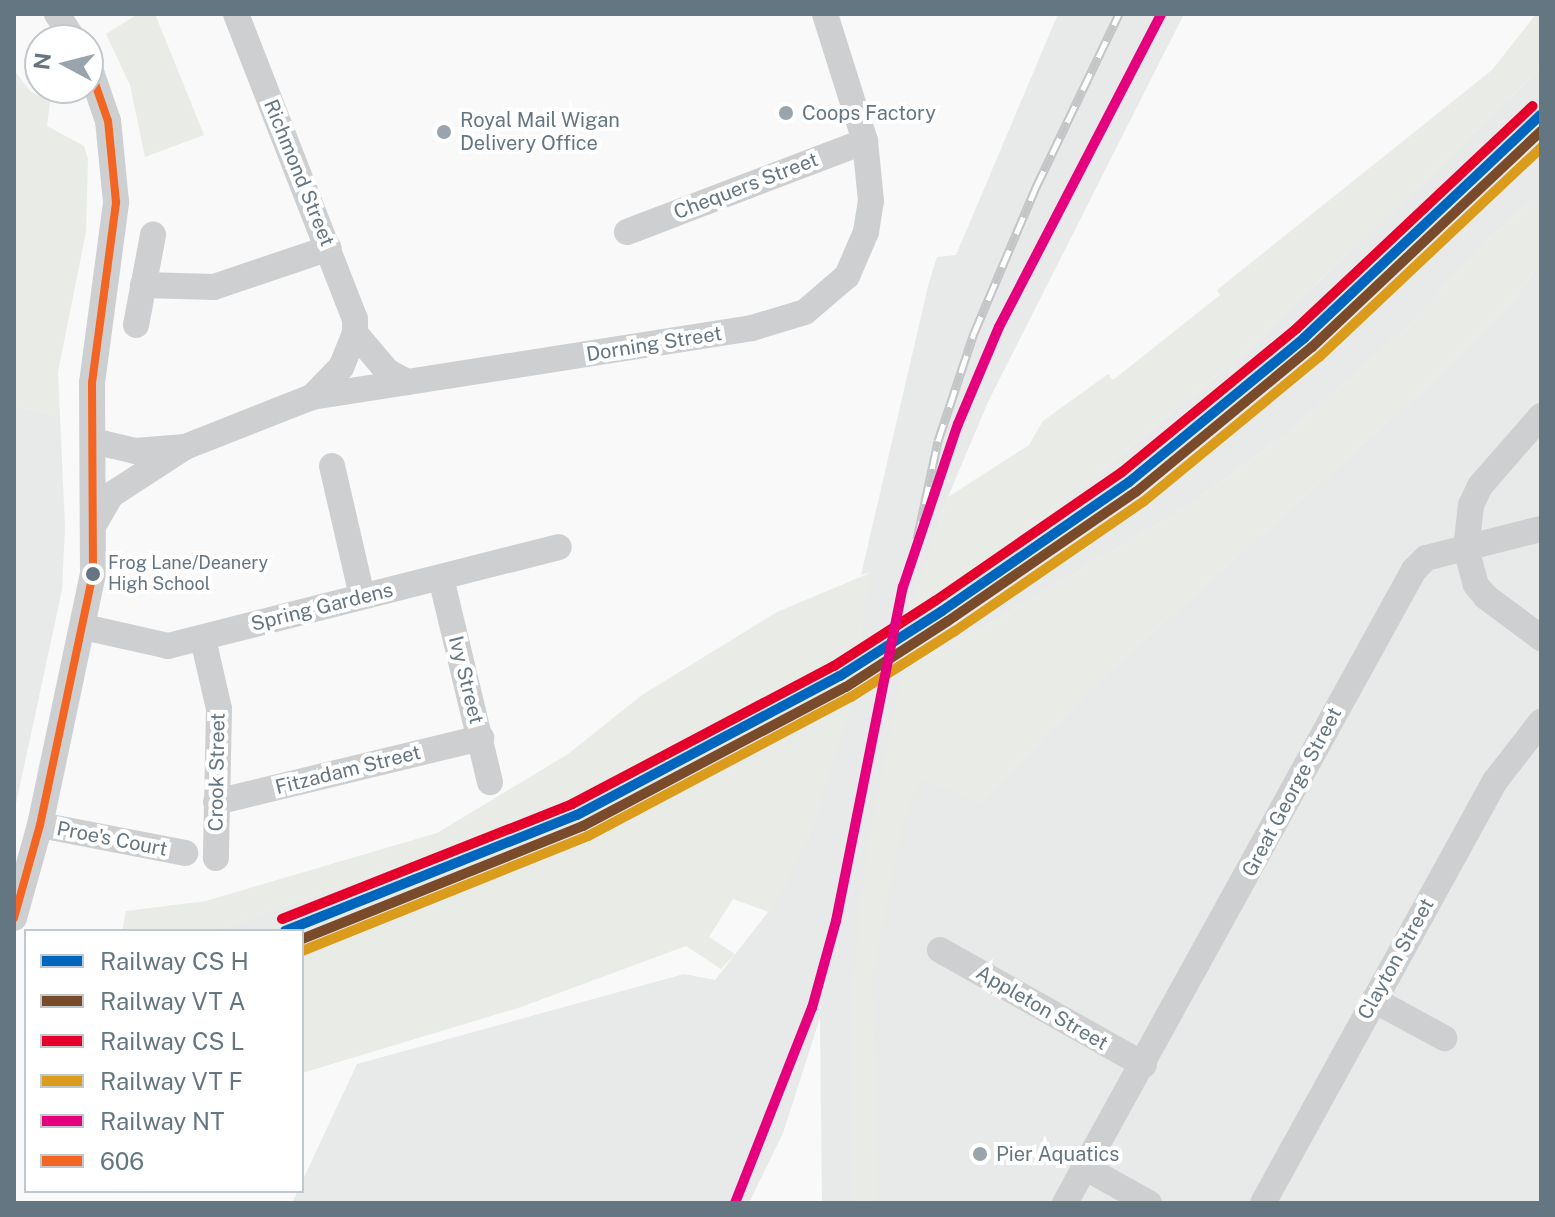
<!DOCTYPE html>
<style>
body{margin:0}
#map{position:relative;width:1555px;height:1217px;overflow:hidden;background:#f9f9f9;font-family:"Public Sans",sans-serif}
div>[style]{position:absolute}
[style*='--x']{left:calc(var(--x)*1px);top:calc(var(--y)*1px);width:calc(var(--w)*1px);rotate:calc(var(--a)*1deg)}
.built>*{inset:0;background:#e8e9e9}
.green>*{inset:0;background:#e8ebe6}
.minor>*{height:26px;margin:-13px;padding:0 13px;transform-origin:13px;border-radius:13px;background:#cecfd0}
.rail>*{height:9px;margin-top:-4.5px;transform-origin:0;background:repeating-linear-gradient(90deg,#fff 0 18px,#c3c5c6 0 36px);box-sizing:border-box;border-block:2px solid #c3c5c6}
.bus-1>*{height:8px;margin:-4px;padding:0 4px;transform-origin:4px;border-radius:4px;background:#f26522}
.rail-1>*{height:10px;margin:-5px;padding:0 5px;transform-origin:5px;border-radius:5px;background:#0065bd}
.rail-2>*{height:10px;margin:-5px;padding:0 5px;transform-origin:5px;border-radius:5px;background:#7a4b2a}
.rail-3>*{height:10px;margin:-5px;padding:0 5px;transform-origin:5px;border-radius:5px;background:#e4002b}
.rail-4>*{height:10px;margin:-5px;padding:0 5px;transform-origin:5px;border-radius:5px;background:#da9c1a}
.rail-5>*{height:10px;margin:-5px;padding:0 5px;transform-origin:5px;border-radius:5px;background:#e5007d}
.dots>*{width:22px;height:22px;translate:-50% -50%;box-sizing:border-box;border:4px solid #fff;border-radius:50%}
span{translate:-50% -50%;white-space:nowrap;text-align:center;line-height:1.15;-webkit-text-stroke:8px #fff;paint-order:stroke}
.bus-label{font-size:18px;color:#657683}
.left{translate:0 -50%;text-align:left}
.poi-label{font-size:20px;color:#657683}
.street-label{font-size:20px;color:#657683}
.frame{position:absolute;inset:0;border:16px solid #657683;pointer-events:none}
.legend{position:absolute;left:24px;top:929px;width:280px;height:264px;box-sizing:border-box;background:#fff;border:2px solid #c1c8cd;margin:0;padding:10px 14px;list-style:none;font-size:24px;color:#657683}
.legend li{display:flex;align-items:center;gap:16px;height:40px}
.legend b{width:40px;border:2px solid #c1c8cd}
.north{position:absolute;left:24px;top:24px;width:80px;height:80px;box-sizing:border-box;background:#fff;border:2px solid #c1c8cd;border-radius:50%;rotate:277deg;font-size:22px;font-weight:700;line-height:32px;text-align:center;color:#657683}
.north::after{content:'';display:block;margin:auto;width:28px;height:36px;background:#99a4ac;clip-path:polygon(50% 0,100% 100%,50% 72%,0 100%)}
</style>
<div id="map">
<div class="built">
<i style="clip-path:polygon(1058px 14px,1184px 14px,988px 402px,948px 497px,908px 616px,1053px 511px,1244px 353px,1541px 68px,1541px 193px,1489px 239px,1410px 325px,1292px 430px,1185px 508px,998px 619px,903px 668px,980px 802px,1102px 677px,1424px 389px,1515px 298px,1541px 262px,1541px 1203px,822px 1203px,820px 1018px,783px 1133px,749px 1203px,292px 1203px,357px 1064px,684px 974px,715px 980px,768px 912px,809px 835px,852px 699px,729px 769px,433px 905px,302px 956px,302px 931px,214px 931px,473px 840px,670px 748px,859px 648px,869px 573px,861px 575px,929px 282px,937px 257px,956px 255px)"></i>
<i style="clip-path:polygon(14px 406px,60px 416px,65px 526px,62px 590px,14px 813px)"></i>
</div>
<div class="green">
<i style="clip-path:polygon(138px 14px,155px 14px,204px 135px,145px 157px,130px 85px,106px 34px)"></i>
<i style="clip-path:polygon(1536px 14px,1541px 14px,1541px 68px,1244px 353px,1053px 511px,907px 617px,948px 497px,1029px 445px,1043px 421px,1108px 374px,1113px 380px,1220px 295px,1217px 290px,1492px 70px)"></i>
<i style="clip-path:polygon(14px 70px,30px 91px,50px 102px,47px 126px,84px 146px,88px 159px,86px 232px,58px 372px,60px 416px,14px 406px)"></i>
<i style="clip-path:polygon(1541px 193px,1541px 262px,1515px 298px,1424px 389px,1102px 677px,980px 802px,920px 779px,902px 827px,873px 974px,878px 1203px,853px 1203px,853px 978px,866px 852px,903px 668px,998px 619px,1185px 508px,1292px 430px,1410px 325px,1489px 239px)"></i>
<i style="clip-path:polygon(870px 573px,859px 648px,788px 689px,589px 788px,473px 840px,214px 931px,122px 931px,126px 911px,206px 901px,437px 833px,568px 754px,642px 695px,777px 612px)"></i>
<i style="clip-path:polygon(853px 698px,809px 835px,787px 883px,769px 912px,733px 899px,709px 937px,735px 954px,721px 969px,686px 946px,521px 1007px,302px 1073px,302px 956px,433px 905px,729px 769px)"></i>
</div>
<div class="minor">
<i style="--x:57;--y:14;--w:31;--a:57"></i>
<i style="--x:236;--y:14;--w:327;--a:68.7"></i>
<i style="--x:355;--y:319;--w:14;--a:90"></i>
<i style="--x:355;--y:333;--w:37;--a:112"></i>
<i style="--x:341;--y:367;--w:42;--a:134"></i>
<i style="--x:627;--y:232;--w:255;--a:-20.9"></i>
<i style="--x:143;--y:285;--w:71;--a:1.6"></i>
<i style="--x:214;--y:287;--w:121;--a:-18.7"></i>
<i style="--x:136;--y:325;--w:92;--a:-79.3"></i>
<i style="--x:355;--y:333;--w:50;--a:49.9"></i>
<i style="--x:387;--y:371;--w:23;--a:29"></i>
<i style="--x:1541;--y:416;--w:93;--a:131.1"></i>
<i style="--x:1480;--y:486;--w:21;--a:115"></i>
<i style="--x:1471;--y:505;--w:43;--a:96.6"></i>
<i style="--x:1466;--y:548;--w:38;--a:75"></i>
<i style="--x:1476;--y:585;--w:16;--a:50"></i>
<i style="--x:1486;--y:597;--w:69;--a:36.7"></i>
<i style="--x:93;--y:441;--w:43;--a:13.4"></i>
<i style="--x:135;--y:451;--w:50;--a:-4.6"></i>
<i style="--x:185;--y:447;--w:136;--a:-21.5"></i>
<i style="--x:312;--y:397;--w:445;--a:-8.9"></i>
<i style="--x:752;--y:328;--w:55;--a:-16.8"></i>
<i style="--x:805;--y:312;--w:55;--a:-40.6"></i>
<i style="--x:847;--y:276;--w:48;--a:-66.6"></i>
<i style="--x:866;--y:232;--w:31;--a:-81"></i>
<i style="--x:871;--y:201;--w:60;--a:-95.7"></i>
<i style="--x:865;--y:141;--w:133;--a:-107.5"></i>
<i style="--x:332;--y:466;--w:133;--a:77"></i>
<i style="--x:96;--y:521;--w:30;--a:-60"></i>
<i style="--x:111;--y:495;--w:88;--a:-33"></i>
<i style="--x:441;--y:578;--w:210;--a:76.5"></i>
<i style="--x:84;--y:627;--w:86;--a:12.7"></i>
<i style="--x:168;--y:646;--w:403;--a:-14.2"></i>
<i style="--x:203;--y:639;--w:72;--a:77.1"></i>
<i style="--x:219;--y:709;--w:149;--a:91.2"></i>
<i style="--x:216;--y:802;--w:273;--a:-13.6"></i>
<i style="--x:40;--y:825;--w:148;--a:10.9"></i>
<i style="--x:14;--y:918;--w:97;--a:-74.4"></i>
<i style="--x:40;--y:825;--w:257;--a:-78.1"></i>
<i style="--x:93;--y:574;--w:191;--a:-90.3"></i>
<i style="--x:92;--y:383;--w:183;--a:-82.4"></i>
<i style="--x:116;--y:202;--w:81;--a:-95.6"></i>
<i style="--x:108;--y:121;--w:61;--a:-109"></i>
<i style="--x:940;--y:950;--w:234;--a:29.4"></i>
<i style="--x:1374;--y:1000;--w:80;--a:28.5"></i>
<i style="--x:1086;--y:1168;--w:72;--a:29.1"></i>
<i style="--x:1065;--y:1203;--w:723;--a:-61.13"></i>
<i style="--x:1414;--y:570;--w:17;--a:-45"></i>
<i style="--x:1426;--y:558;--w:119;--a:-14.2"></i>
<i style="--x:1263;--y:1203;--w:482;--a:-61.2"></i>
<i style="--x:1495;--y:781;--w:75;--a:-52.1"></i>
</div>
<div class="rail">
<i style="--x:1527;--y:128;--w:21;--a:-49"></i>
<i style="--x:917;--y:539;--w:100;--a:-77.9"></i>
<i style="--x:938;--y:441;--w:114;--a:-71.6"></i>
<i style="--x:974;--y:333;--w:159;--a:-67"></i>
<i style="--x:1036;--y:187;--w:192;--a:-64.4"></i>
</div>
<div class="bus-1">
<i style="--x:14;--y:918;--w:97;--a:-74.4"></i>
<i style="--x:40;--y:825;--w:257;--a:-78.1"></i>
<i style="--x:93;--y:574;--w:191;--a:-90.3"></i>
<i style="--x:92;--y:383;--w:183;--a:-82.4"></i>
<i style="--x:116;--y:202;--w:81;--a:-95.6"></i>
<i style="--x:108;--y:121;--w:61;--a:-109"></i>
</div>
<div class="rail-1">
<i style="--x:285;--y:931;--w:314;--a:-21.7"></i>
<i style="--x:577;--y:815;--w:297;--a:-27.9"></i>
<i style="--x:840;--y:676;--w:121;--a:-32.5"></i>
<i style="--x:942;--y:611;--w:227;--a:-34.6"></i>
<i style="--x:1129;--y:482;--w:227;--a:-39.4"></i>
<i style="--x:1304;--y:338;--w:325;--a:-43.3"></i>
</div>
<div class="rail-2">
<i style="--x:302;--y:939;--w:303;--a:-21.9"></i>
<i style="--x:583;--y:826;--w:297;--a:-27.9"></i>
<i style="--x:846;--y:687;--w:121;--a:-32.9"></i>
<i style="--x:948;--y:621;--w:228;--a:-34.5"></i>
<i style="--x:1136;--y:492;--w:228;--a:-39.5"></i>
<i style="--x:1312;--y:347;--w:315;--a:-43.3"></i>
</div>
<div class="rail-3">
<i style="--x:282;--y:919;--w:312;--a:-21.6"></i>
<i style="--x:572;--y:804;--w:296;--a:-27.8"></i>
<i style="--x:834;--y:666;--w:120;--a:-32.8"></i>
<i style="--x:935;--y:601;--w:227;--a:-34.6"></i>
<i style="--x:1122;--y:472;--w:225;--a:-39.4"></i>
<i style="--x:1296;--y:329;--w:325;--a:-43.3"></i>
</div>
<div class="rail-4">
<i style="--x:302;--y:951;--w:308;--a:-21.9"></i>
<i style="--x:588;--y:836;--w:297;--a:-27.9"></i>
<i style="--x:851;--y:697;--w:123;--a:-32.4"></i>
<i style="--x:955;--y:631;--w:228;--a:-34.5"></i>
<i style="--x:1143;--y:502;--w:228;--a:-39.5"></i>
<i style="--x:1319;--y:357;--w:305;--a:-43.3"></i>
</div>
<div class="rail-5">
<i style="--x:735;--y:1203;--w:210;--a:-68.5"></i>
<i style="--x:812;--y:1008;--w:90;--a:-74.6"></i>
<i style="--x:836;--y:921;--w:341;--a:-78.7"></i>
<i style="--x:903;--y:587;--w:172;--a:-71.4"></i>
<i style="--x:958;--y:424;--w:105;--a:-67.1"></i>
<i style="--x:999;--y:327;--w:352;--a:-62.6"></i>
</div>
<div class="dots">
<i style="left:786px;top:113px;background:#99a4ac"></i>
<i style="left:444px;top:132px;background:#99a4ac"></i>
<i style="left:93px;top:574px;background:#657683"></i>
<i style="left:980px;top:1154px;background:#99a4ac"></i>
</div>
<div class="bus-label">
<span class="left" style="left:108px;top:574px">Frog Lane/Deanery<br>High School</span>
</div>
<div class="poi-label">
<span class="left" style="left:802px;top:113px">Coops Factory</span>
<span class="left" style="left:460px;top:132px">Royal Mail Wigan<br>Delivery Office</span>
<span class="left" style="left:996px;top:1154px">Pier Aquatics</span>
</div>
<div class="street-label">
<span style="left:299px;top:173px;rotate:68deg">Richmond Street</span>
<span style="left:746px;top:186px;rotate:-21deg">Chequers Street</span>
<span style="left:654px;top:344px;rotate:-9deg">Dorning Street</span>
<span style="left:322px;top:607px;rotate:-14deg">Spring Gardens</span>
<span style="left:466px;top:680px;rotate:76deg">Ivy Street</span>
<span style="left:348px;top:770px;rotate:-14deg">Fitzadam Street</span>
<span style="left:217px;top:772px;rotate:-89deg">Crook Street</span>
<span style="left:1292px;top:792px;rotate:-62deg">Great George Street</span>
<span style="left:112px;top:839px;rotate:11deg">Proe's Court</span>
<span style="left:1396px;top:959px;rotate:-61deg">Clayton Street</span>
<span style="left:1042px;top:1008px;rotate:30deg">Appleton Street</span>
</div>
<div class="frame"></div>
<ul class="legend">
<li><b style="height:10px;background:#0065bd"></b>Railway CS H</li>
<li><b style="height:10px;background:#7a4b2a"></b>Railway VT A</li>
<li><b style="height:10px;background:#e4002b"></b>Railway CS L</li>
<li><b style="height:10px;background:#da9c1a"></b>Railway VT F</li>
<li><b style="height:10px;background:#e5007d"></b>Railway NT</li>
<li><b style="height:10px;background:#f26522"></b>606</li>
</ul>
<div class="north">N</div>
</div>
